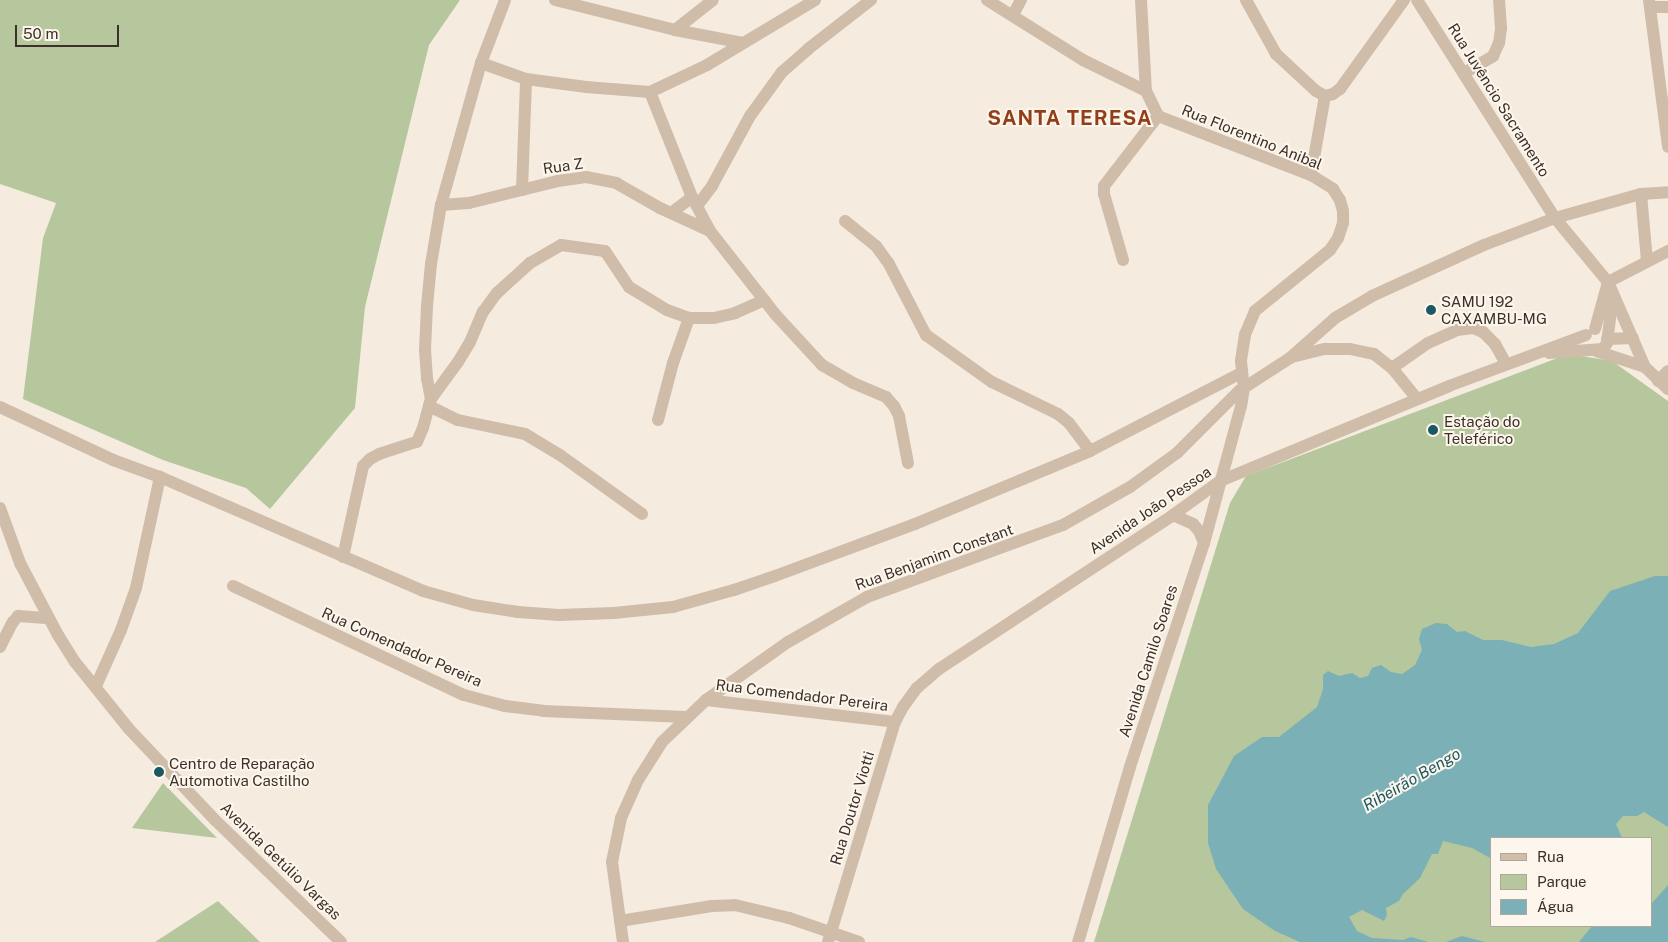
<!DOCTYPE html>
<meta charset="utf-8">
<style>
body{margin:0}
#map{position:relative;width:1668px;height:942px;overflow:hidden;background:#f5ecdf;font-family:"Public Sans",sans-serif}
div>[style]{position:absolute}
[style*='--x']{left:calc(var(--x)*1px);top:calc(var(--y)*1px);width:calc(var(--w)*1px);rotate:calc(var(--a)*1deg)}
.green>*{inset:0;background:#b6c79d}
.water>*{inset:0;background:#7bb0b6}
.minor>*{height:12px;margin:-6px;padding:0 6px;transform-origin:6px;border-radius:6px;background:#cfbda9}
.dots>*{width:14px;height:14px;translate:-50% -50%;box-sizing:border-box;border:2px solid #fcf6ec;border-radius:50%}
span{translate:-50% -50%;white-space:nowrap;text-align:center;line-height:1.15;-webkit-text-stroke:4px #fcf6ec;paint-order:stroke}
.street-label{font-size:15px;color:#3c3029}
.poi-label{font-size:15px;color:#3c3029}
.left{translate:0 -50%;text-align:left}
.water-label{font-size:16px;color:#1a5963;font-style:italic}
.district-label{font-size:20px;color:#943e19;font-weight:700;letter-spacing:1px}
.legend{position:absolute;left:1490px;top:837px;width:162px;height:90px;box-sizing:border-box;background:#fcf6ec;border:1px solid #afa79e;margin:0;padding:6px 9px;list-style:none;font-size:15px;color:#3c3029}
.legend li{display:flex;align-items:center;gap:10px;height:25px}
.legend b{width:25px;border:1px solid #afa79e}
.scale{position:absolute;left:15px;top:25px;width:104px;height:22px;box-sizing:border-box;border:2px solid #3c3029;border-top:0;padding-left:6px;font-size:15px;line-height:18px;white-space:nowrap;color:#3c3029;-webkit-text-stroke:4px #fcf6ec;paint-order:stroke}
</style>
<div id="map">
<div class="green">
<i style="clip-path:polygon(0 0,460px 0,429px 45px,365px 307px,355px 408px,270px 509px,246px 488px,163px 460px,23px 399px,43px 238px,56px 203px,0 184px)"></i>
<i style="clip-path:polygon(evenodd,1568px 354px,1612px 361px,1668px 401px,1668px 942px,1094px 942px,1230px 503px,1246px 476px,1568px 354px,1492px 838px,1652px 838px,1652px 926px,1492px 926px,1492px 838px)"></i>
<i style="clip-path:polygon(163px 783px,217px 838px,132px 828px)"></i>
<i style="clip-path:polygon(218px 901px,260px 942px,155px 942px)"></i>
</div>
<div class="water">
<i style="clip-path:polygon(1655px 576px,1668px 576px,1668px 827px,1644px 812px,1637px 816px,1623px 816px,1616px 824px,1622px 838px,1492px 838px,1492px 859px,1472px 848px,1443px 841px,1438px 854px,1432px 854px,1420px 878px,1403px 894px,1399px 901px,1386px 908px,1387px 915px,1384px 921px,1362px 910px,1349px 917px,1357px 931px,1372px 938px,1403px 940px,1411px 937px,1428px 942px,1300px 942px,1275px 931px,1243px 909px,1216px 869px,1208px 843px,1208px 805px,1234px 756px,1262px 737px,1279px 737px,1317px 707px,1323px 689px,1323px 675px,1328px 671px,1339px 676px,1352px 673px,1360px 678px,1368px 676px,1372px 668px,1381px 665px,1391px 672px,1402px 674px,1415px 665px,1422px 650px,1419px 639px,1422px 629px,1436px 623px,1447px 624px,1457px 632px,1465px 631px,1483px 640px,1502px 640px,1531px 647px,1554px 644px,1578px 633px,1610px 591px)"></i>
<i style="clip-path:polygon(1668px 885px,1668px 942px,1579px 942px,1592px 926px,1652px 926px,1652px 903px)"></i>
<i style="clip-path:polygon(1462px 936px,1485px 942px,1446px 942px)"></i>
</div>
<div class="minor">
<i style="--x:555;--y:0;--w:124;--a:14"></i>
<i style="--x:675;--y:30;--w:48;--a:-38.3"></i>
<i style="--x:987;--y:0;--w:113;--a:32"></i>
<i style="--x:1083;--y:60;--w:70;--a:26.2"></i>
<i style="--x:1146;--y:91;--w:28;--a:64"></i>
<i style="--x:1158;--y:116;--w:164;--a:21.1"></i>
<i style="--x:1311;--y:175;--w:26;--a:32"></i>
<i style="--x:1333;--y:189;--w:13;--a:58"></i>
<i style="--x:1340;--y:200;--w:11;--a:75"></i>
<i style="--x:1343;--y:211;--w:12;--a:90"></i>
<i style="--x:1343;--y:223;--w:16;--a:108"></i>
<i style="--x:1338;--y:238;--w:14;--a:124"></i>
<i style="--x:1330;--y:250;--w:97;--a:140.9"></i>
<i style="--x:1255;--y:311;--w:26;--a:113"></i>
<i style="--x:1245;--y:335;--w:26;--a:99"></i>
<i style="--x:1241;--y:361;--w:27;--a:84"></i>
<i style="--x:1244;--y:388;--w:18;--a:99"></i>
<i style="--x:1241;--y:406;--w:142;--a:105.1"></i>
<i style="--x:1204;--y:543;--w:236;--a:108.3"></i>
<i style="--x:1130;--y:767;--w:183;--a:106.5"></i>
<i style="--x:1141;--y:0;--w:91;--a:86.9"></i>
<i style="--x:1246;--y:0;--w:62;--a:60.9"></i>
<i style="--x:1276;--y:54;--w:54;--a:42.8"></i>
<i style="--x:1316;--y:91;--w:10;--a:29"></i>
<i style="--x:1417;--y:0;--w:258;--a:57.7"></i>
<i style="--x:1555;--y:218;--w:83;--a:50.4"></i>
<i style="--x:1608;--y:282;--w:93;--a:66.5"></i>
<i style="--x:1645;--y:367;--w:32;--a:44"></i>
<i style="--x:1649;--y:0;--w:148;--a:82.6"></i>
<i style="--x:1650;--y:7;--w:18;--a:0"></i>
<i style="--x:1013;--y:15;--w:17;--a:-62"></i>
<i style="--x:675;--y:30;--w:69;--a:10.8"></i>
<i style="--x:481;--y:63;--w:48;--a:19.6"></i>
<i style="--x:526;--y:79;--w:61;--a:7.6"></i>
<i style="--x:586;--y:87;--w:64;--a:4.5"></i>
<i style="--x:650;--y:92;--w:63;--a:-25.3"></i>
<i style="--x:707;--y:65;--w:126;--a:-31"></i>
<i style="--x:1464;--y:73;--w:34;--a:-30"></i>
<i style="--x:1493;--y:56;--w:14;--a:-65"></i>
<i style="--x:1499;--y:43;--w:15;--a:-82"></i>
<i style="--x:1501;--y:28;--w:28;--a:-94"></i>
<i style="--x:650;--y:92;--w:113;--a:68.2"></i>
<i style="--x:692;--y:197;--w:38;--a:62"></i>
<i style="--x:710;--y:231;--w:105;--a:51.9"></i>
<i style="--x:775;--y:314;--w:69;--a:47.3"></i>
<i style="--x:822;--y:365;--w:36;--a:30"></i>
<i style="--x:853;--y:383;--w:36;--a:23"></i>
<i style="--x:886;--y:397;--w:12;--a:48"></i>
<i style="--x:894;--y:406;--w:11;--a:63"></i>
<i style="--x:899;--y:416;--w:48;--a:79.2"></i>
<i style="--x:1311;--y:175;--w:80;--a:-80"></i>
<i style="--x:1325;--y:96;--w:8;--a:-14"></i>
<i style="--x:1333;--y:94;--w:9;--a:-36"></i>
<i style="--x:1340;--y:89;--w:110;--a:-54.3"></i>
<i style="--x:522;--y:190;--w:111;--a:-87.9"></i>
<i style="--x:1641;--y:194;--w:67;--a:84.9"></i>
<i style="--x:441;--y:205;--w:28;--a:-4"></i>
<i style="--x:469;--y:203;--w:92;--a:-13.9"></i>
<i style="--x:558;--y:181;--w:28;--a:-8"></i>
<i style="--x:586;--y:177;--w:31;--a:11"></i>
<i style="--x:616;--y:183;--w:51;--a:29.6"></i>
<i style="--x:660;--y:208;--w:55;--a:24.7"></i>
<i style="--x:697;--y:206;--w:25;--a:-53"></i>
<i style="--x:712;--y:186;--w:80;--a:-61.5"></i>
<i style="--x:750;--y:116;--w:54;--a:-54"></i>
<i style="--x:782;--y:72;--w:35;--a:-41"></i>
<i style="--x:808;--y:49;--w:80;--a:-37.9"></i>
<i style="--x:671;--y:213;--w:26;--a:-37"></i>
<i style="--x:845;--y:221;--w:40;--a:39"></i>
<i style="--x:876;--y:246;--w:22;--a:54"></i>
<i style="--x:889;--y:264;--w:80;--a:62.5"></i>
<i style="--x:926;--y:335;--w:81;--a:35.5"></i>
<i style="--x:992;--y:382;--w:73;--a:25.9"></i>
<i style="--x:1058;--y:414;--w:14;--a:39"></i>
<i style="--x:1069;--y:423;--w:35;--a:53"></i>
<i style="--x:1123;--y:260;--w:69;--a:-106.1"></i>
<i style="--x:1104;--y:194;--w:8;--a:-90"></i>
<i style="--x:1104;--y:186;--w:88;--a:-52.4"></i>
<i style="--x:1608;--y:282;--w:68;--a:-27.3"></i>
<i style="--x:1595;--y:329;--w:49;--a:-74.5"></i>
<i style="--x:1607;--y:339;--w:26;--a:-2"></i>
<i style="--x:1596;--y:351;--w:52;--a:18.1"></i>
<i style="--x:1549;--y:353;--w:54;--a:-4.2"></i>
<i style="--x:1603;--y:349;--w:7;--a:-56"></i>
<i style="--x:1607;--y:343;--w:48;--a:-82.9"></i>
<i style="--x:1292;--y:357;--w:34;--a:-14"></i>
<i style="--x:1325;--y:349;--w:25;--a:0"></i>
<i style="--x:1350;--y:349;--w:25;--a:12"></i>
<i style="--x:1374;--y:354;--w:23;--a:38"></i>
<i style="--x:1392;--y:368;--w:40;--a:51"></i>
<i style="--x:1392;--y:368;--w:44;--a:-34.8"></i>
<i style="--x:1428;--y:343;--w:32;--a:-24"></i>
<i style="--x:1457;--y:330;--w:16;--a:-7"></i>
<i style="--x:1473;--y:328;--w:11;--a:22"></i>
<i style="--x:1483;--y:332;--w:17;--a:45"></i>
<i style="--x:1495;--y:344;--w:23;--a:61"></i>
<i style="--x:1658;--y:381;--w:14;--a:-45"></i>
<i style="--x:431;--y:399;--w:46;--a:-53.9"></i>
<i style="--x:458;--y:362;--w:23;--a:-59"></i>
<i style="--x:470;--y:342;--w:33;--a:-67"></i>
<i style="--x:483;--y:312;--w:24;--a:-54"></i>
<i style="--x:497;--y:293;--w:45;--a:-42.3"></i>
<i style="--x:530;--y:263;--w:36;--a:-30"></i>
<i style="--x:561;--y:245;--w:44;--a:7.8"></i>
<i style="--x:605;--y:251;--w:43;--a:56.3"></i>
<i style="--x:629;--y:287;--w:44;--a:31.2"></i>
<i style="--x:667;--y:310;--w:23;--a:20"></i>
<i style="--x:689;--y:318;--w:25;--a:0"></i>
<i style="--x:714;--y:318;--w:22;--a:-13"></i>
<i style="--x:735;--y:313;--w:32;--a:-24"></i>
<i style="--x:429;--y:406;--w:32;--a:26"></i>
<i style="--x:458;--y:420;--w:68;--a:11.8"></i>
<i style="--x:525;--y:434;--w:41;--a:31"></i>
<i style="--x:560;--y:455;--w:101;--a:35.7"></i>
<i style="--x:0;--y:407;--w:125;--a:25.1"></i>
<i style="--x:113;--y:460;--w:50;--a:19.9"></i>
<i style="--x:160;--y:477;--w:287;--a:23.4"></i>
<i style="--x:423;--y:591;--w:52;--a:15.6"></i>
<i style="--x:473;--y:605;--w:46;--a:8.8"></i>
<i style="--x:518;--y:612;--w:41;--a:4.2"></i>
<i style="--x:559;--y:615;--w:55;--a:-2.1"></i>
<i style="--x:614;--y:613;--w:59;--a:-5.8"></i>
<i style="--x:673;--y:607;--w:63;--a:-15.6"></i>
<i style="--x:734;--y:590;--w:43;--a:-18.9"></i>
<i style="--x:775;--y:576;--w:149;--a:-20.4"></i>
<i style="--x:915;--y:524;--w:190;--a:-22.6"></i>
<i style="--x:1090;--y:451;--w:170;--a:-27.3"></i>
<i style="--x:658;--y:420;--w:59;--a:-75.3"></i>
<i style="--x:673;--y:363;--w:48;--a:-70.4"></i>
<i style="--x:0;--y:508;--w:59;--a:70"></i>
<i style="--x:20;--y:563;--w:81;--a:62.2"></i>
<i style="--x:58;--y:635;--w:32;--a:58"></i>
<i style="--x:75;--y:662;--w:86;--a:51.1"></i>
<i style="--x:129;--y:729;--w:124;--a:46.6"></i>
<i style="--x:214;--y:819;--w:177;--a:44.1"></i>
<i style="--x:1173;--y:515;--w:22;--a:24"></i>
<i style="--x:1193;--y:524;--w:9;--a:49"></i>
<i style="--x:1199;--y:531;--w:13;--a:67"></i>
<i style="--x:343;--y:557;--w:93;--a:-77.6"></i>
<i style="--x:363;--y:466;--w:10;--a:-45"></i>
<i style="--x:370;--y:459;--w:10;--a:-29"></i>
<i style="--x:379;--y:454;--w:40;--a:-18"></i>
<i style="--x:417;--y:442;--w:15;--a:-67"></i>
<i style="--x:423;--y:428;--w:30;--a:-75"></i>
<i style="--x:431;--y:399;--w:21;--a:-101"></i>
<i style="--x:427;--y:378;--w:28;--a:-94"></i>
<i style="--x:425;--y:350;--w:44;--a:-87.4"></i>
<i style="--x:427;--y:306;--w:42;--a:-84.6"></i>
<i style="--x:431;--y:264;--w:60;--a:-80.4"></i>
<i style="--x:441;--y:205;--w:148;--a:-74.3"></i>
<i style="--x:481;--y:63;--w:67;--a:-69.1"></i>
<i style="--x:233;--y:586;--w:255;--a:25.3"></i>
<i style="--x:464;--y:695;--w:42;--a:15"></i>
<i style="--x:505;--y:706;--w:38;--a:7"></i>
<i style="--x:543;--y:711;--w:143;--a:2.4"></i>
<i style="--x:0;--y:647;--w:28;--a:-63"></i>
<i style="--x:13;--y:622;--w:8;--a:-50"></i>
<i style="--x:18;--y:616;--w:31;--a:4"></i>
<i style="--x:96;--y:686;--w:61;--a:-65.9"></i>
<i style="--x:121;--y:630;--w:45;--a:-70.3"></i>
<i style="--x:136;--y:588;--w:114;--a:-77.8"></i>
<i style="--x:706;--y:700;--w:190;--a:6.6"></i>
<i style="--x:620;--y:921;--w:93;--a:-9.3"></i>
<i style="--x:712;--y:906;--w:23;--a:-2"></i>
<i style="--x:735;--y:905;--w:56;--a:13.5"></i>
<i style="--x:789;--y:918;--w:74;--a:18.9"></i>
<i style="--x:623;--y:942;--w:81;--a:-97.8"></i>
<i style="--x:612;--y:862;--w:45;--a:-78.4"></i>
<i style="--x:621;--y:818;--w:42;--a:-65.9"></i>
<i style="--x:638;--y:780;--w:45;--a:-57.7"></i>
<i style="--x:662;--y:742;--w:61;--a:-43.7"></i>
<i style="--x:706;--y:700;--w:100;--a:-35.3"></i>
<i style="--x:788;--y:642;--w:91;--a:-29.7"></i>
<i style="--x:867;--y:597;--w:209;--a:-20.2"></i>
<i style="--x:1063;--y:525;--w:77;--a:-29.6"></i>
<i style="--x:1130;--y:487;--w:58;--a:-35.9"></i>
<i style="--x:1177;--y:453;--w:88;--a:-45"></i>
<i style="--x:1239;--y:391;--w:61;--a:-32.9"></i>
<i style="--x:1290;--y:358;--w:60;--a:-41.6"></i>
<i style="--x:1335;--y:318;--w:43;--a:-30.7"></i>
<i style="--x:1372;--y:296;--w:123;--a:-24.5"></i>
<i style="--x:1484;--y:245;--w:76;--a:-20.8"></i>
<i style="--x:1555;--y:218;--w:89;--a:-15.6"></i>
<i style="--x:1641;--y:194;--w:27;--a:-4"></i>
<i style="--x:828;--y:942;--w:230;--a:-73.1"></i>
<i style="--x:895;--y:722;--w:17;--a:-62"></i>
<i style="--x:903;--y:707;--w:24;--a:-54"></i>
<i style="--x:917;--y:688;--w:29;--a:-41"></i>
<i style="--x:939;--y:669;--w:280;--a:-33.3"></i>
<i style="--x:1173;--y:515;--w:58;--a:-35.9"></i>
<i style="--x:1220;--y:481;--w:248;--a:-22.5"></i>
<i style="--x:1449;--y:386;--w:146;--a:-20.4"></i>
</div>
<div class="dots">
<i style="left:1431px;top:310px;background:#1a5963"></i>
<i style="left:1433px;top:430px;background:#1a5963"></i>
<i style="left:159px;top:772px;background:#1a5963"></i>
</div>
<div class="street-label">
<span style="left:1499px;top:100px;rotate:58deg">Rua Juvêncio Sacramento</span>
<span style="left:1252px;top:137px;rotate:22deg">Rua Florentino Anibal</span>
<span style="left:563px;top:166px;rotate:-8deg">Rua Z</span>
<span style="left:1150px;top:510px;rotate:-34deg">Avenida João Pessoa</span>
<span style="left:934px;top:557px;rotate:-20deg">Rua Benjamim Constant</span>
<span style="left:402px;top:647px;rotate:24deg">Rua Comendador Pereira</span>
<span style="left:1148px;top:661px;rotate:-72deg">Avenida Camilo Soares</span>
<span style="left:802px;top:695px;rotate:7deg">Rua Comendador Pereira</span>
<span style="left:852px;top:808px;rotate:-73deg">Rua Doutor Viotti</span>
<span style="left:281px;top:861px;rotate:44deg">Avenida Getúlio Vargas</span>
</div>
<div class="poi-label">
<span class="left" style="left:1441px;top:310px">SAMU 192<br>CAXAMBU-MG</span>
<span class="left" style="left:1444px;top:430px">Estação do<br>Teleférico</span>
<span class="left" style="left:169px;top:772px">Centro de Reparação<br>Automotiva Castilho</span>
</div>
<div class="water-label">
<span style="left:1412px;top:780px;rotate:-30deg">Ribeirão Bengo</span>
</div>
<div class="district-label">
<span style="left:1070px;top:118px">SANTA TERESA</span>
</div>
<ul class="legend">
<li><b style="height:6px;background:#cfbda9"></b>Rua</li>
<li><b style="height:14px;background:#b6c79d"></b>Parque</li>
<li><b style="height:14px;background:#7bb0b6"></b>Água</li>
</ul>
<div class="scale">50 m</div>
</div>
